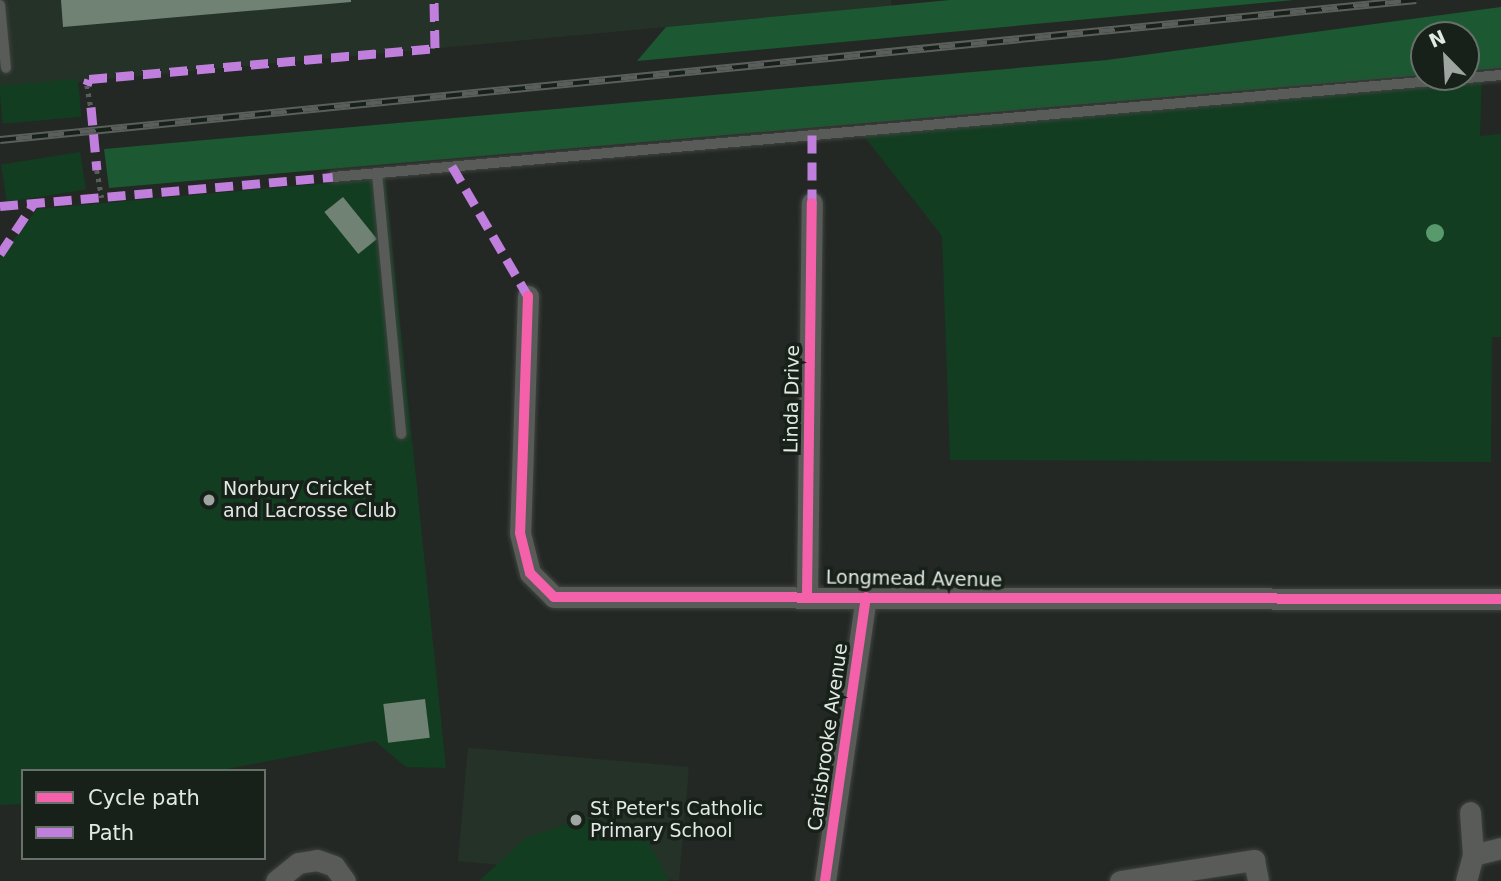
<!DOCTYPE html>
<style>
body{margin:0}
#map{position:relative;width:1501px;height:881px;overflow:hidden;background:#232824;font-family:"DejaVu Sans",sans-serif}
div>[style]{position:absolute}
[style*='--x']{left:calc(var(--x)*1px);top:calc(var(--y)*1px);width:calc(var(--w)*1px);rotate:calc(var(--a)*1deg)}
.built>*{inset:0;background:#253227;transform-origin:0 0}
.green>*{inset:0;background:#123d21;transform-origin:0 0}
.forest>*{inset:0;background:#1c5932}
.building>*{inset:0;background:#6f8274;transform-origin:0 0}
.path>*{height:4.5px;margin-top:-2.25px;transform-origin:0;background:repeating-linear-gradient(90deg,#5a5e5b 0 3.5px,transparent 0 8.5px)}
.roads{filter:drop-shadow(0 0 2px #404340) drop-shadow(0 0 2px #404340)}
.lane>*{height:10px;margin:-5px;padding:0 5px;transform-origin:5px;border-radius:5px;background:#585b58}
.street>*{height:21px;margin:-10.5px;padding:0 10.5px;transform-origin:10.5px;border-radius:10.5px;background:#585b58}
.rail>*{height:8px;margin-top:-4px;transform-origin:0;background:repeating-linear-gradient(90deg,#172019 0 16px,#5b5f5c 0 32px);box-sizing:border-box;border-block:2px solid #5b5f5c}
.quiet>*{height:9px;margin-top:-4.5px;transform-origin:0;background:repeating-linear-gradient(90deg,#c07fdc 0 18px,transparent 0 27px)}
.cycleway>*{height:10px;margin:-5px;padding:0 5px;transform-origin:5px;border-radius:5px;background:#f560ab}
.trees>*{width:18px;height:18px;margin:-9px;border-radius:50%;background:#589a6c}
.dots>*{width:19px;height:19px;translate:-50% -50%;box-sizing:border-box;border:4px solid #172019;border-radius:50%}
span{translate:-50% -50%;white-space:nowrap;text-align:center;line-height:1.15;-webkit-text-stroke:7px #172019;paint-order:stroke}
.street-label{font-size:19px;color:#e2e8e3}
.poi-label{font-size:19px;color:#e2e8e3}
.left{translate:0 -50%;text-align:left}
.legend{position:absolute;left:21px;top:769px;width:245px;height:91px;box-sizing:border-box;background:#172019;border:2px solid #68706a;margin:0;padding:9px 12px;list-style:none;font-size:21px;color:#e2e8e3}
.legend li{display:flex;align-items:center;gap:14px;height:35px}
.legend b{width:35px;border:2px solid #68706a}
.north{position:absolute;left:1410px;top:21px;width:70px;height:70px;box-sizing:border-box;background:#172019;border:2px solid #68706a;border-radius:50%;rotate:336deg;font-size:19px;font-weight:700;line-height:28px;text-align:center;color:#e2e8e3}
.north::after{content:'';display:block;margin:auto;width:24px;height:32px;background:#9fa5a0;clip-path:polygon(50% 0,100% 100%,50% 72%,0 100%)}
</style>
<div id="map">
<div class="built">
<i style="clip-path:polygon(0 0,891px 0,891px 6px,0 89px)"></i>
<i style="left:689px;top:767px;width:114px;height:222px;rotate:95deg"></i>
</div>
<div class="green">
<i style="clip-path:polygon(1482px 75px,1480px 136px,1501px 134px,1501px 337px,1492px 337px,1491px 462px,950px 460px,942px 236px,860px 131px)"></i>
<i style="left:78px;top:79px;width:38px;height:79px;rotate:85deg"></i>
<i style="left:80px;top:152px;width:38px;height:80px;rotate:81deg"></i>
<i style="clip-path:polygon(385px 178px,446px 768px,406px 767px,375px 741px,216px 771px,23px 771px,23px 804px,0 805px,0 258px,37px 209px)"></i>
<i style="clip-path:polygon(584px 818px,640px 827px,669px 881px,479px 881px,526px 838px)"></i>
</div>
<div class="forest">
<i style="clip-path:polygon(950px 0,1294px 0,637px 61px,666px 27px)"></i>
<i style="clip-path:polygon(1501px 7px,1501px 68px,1466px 71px,1466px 35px,1424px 35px,1424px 75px,109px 188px,104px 149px,1107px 60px)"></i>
</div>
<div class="building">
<i style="clip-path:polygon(61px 0,351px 0,351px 2px,63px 27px)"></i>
<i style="left:343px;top:197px;width:54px;height:24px;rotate:51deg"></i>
<i style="left:425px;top:699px;width:39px;height:42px;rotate:83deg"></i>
</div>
<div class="path">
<i style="--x:87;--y:85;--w:22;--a:80"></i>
<i style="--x:97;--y:170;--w:28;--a:80"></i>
</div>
<div class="roads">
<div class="lane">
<i style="--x:0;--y:5;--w:63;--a:84.6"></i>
<i style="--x:377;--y:173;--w:262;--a:84.7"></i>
<i style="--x:333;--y:177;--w:1172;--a:-4.99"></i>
</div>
<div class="street">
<i style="--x:528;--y:296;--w:237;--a:91.9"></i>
<i style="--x:520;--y:533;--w:41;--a:76"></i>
<i style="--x:530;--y:573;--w:34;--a:45"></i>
<i style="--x:554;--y:597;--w:947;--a:0.12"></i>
<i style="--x:807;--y:595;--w:392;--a:-89.3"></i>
<i style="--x:1473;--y:855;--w:29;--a:-14"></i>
<i style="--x:276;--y:881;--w:28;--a:-39"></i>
<i style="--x:298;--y:863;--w:19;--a:-9"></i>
<i style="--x:317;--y:860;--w:18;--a:19"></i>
<i style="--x:334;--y:866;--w:19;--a:54"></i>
<i style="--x:825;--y:881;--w:287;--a:-81.8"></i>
<i style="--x:1120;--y:881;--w:136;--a:-8.9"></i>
<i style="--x:1254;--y:860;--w:21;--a:79"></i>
<i style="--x:1466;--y:881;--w:27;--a:-75"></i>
<i style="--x:1473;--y:855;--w:43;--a:-94"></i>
</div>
</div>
<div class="rail">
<i style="--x:0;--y:140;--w:1423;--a:-5.65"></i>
</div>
<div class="quiet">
<i style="--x:87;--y:85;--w:6;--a:-72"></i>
<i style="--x:89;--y:79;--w:347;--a:-5.1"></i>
<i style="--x:435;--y:48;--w:48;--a:-91.2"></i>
<i style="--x:91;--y:107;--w:63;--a:84.6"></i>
<i style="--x:812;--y:135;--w:68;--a:90"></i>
<i style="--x:452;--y:166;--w:151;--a:59.7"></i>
<i style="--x:0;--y:206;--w:334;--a:-5"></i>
<i style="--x:0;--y:254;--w:61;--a:-56.3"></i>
</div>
<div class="cycleway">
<i style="--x:528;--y:296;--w:237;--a:91.9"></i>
<i style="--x:520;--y:533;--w:41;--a:76"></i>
<i style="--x:530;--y:573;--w:34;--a:45"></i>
<i style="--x:554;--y:597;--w:947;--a:0.12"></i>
<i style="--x:807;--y:595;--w:392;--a:-89.3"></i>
<i style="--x:825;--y:881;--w:287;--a:-81.8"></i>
</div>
<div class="trees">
<i style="left:1435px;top:233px"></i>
</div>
<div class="dots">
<i style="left:209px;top:500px;background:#9fa5a0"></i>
<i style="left:576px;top:820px;background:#9fa5a0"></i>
</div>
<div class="street-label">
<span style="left:792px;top:399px;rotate:-89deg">Linda Drive</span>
<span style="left:914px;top:579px;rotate:1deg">Longmead Avenue</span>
<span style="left:828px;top:737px;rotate:-82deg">Carisbrooke Avenue</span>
</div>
<div class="poi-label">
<span class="left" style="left:223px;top:500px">Norbury Cricket<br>and Lacrosse Club</span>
<span class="left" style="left:590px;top:820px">St Peter's Catholic<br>Primary School</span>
</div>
<ul class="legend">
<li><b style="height:9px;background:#f560ab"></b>Cycle path</li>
<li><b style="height:9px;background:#c07fdc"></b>Path</li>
</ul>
<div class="north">N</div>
</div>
